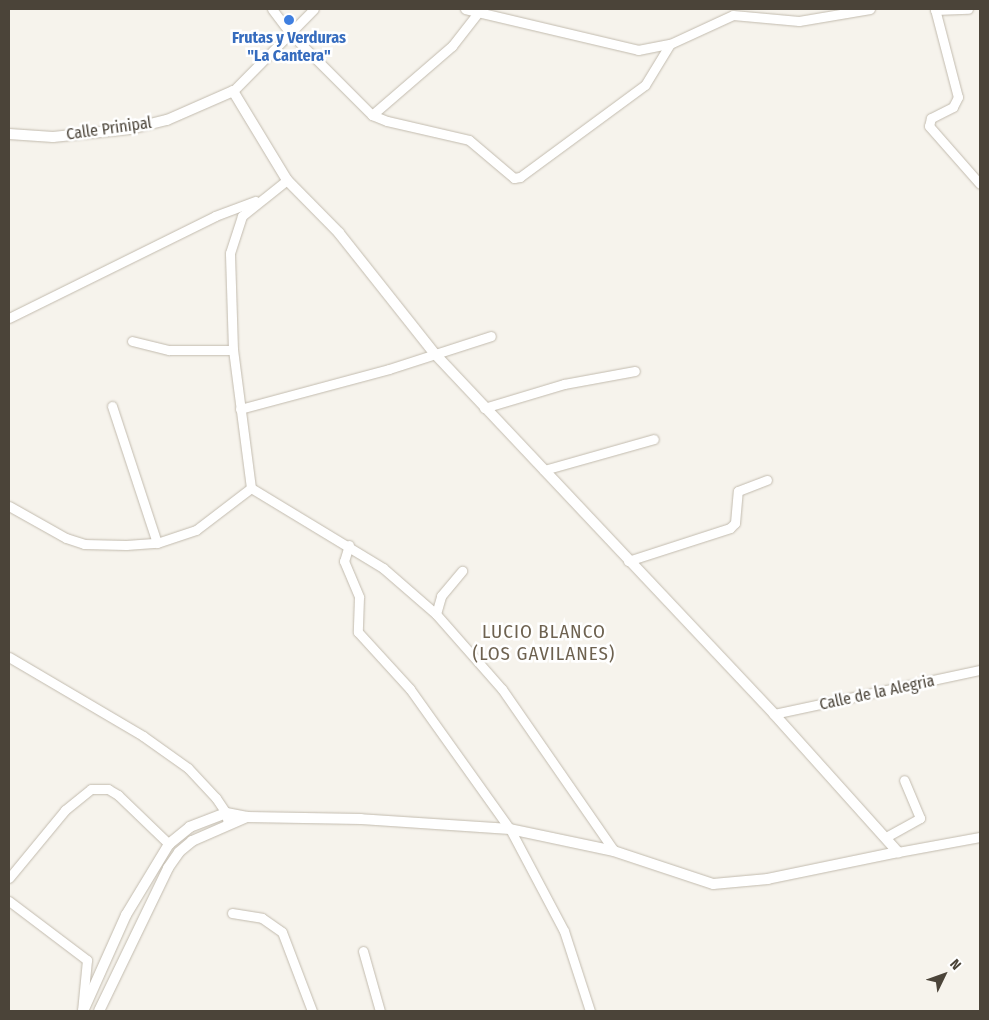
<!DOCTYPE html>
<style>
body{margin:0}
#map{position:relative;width:989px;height:1020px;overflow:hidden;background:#f6f3ec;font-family:"Fira Sans Condensed",sans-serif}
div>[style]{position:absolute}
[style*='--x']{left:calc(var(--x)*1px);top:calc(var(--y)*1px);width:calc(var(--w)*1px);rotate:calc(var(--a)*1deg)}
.roads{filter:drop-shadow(0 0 1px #c2bbae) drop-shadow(0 0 1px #c2bbae)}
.minor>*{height:9px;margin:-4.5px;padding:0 4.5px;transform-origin:4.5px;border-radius:4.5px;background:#fff}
.tertiary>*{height:10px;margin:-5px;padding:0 5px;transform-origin:5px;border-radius:5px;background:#fff}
.dots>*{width:14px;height:14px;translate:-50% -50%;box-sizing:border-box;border:2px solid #fff;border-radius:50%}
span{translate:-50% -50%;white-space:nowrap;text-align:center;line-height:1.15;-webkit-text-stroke:5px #fff;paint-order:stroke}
.shop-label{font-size:16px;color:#366cbe;font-weight:700}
.street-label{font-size:16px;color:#4b4439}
.quarter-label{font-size:19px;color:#6e6250;letter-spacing:1px}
.frame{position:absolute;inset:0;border:10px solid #4b4439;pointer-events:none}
.north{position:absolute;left:919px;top:950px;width:50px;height:50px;-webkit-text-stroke:4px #fff;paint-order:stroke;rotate:48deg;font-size:14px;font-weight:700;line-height:20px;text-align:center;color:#4b4439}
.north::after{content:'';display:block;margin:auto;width:18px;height:22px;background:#4b4439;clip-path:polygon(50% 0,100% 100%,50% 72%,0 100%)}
</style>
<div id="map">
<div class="roads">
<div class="minor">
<i style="--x:272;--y:9;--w:31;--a:53"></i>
<i style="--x:291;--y:34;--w:115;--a:45"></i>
<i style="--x:372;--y:115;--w:16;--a:22"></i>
<i style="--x:387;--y:121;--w:84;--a:13"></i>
<i style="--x:469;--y:140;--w:59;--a:40.2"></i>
<i style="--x:514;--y:178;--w:6;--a:-9"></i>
<i style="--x:520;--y:177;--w:155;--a:-36.4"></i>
<i style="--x:645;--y:85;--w:48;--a:-58.6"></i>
<i style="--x:465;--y:9;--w:178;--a:13.3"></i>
<i style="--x:638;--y:50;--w:33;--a:-11"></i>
<i style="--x:670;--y:44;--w:69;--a:-24.7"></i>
<i style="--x:733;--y:15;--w:66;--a:5.2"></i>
<i style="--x:799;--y:21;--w:72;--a:-9.6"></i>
<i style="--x:935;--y:9;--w:91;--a:75.4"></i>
<i style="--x:958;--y:97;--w:11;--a:117"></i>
<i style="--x:953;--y:107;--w:25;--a:153"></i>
<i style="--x:931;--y:118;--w:8;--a:104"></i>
<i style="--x:929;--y:126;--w:77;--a:48.7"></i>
<i style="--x:935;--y:10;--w:33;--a:-2"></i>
<i style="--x:233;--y:91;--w:115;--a:-45.4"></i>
<i style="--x:372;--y:115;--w:106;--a:-40.8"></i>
<i style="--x:452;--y:46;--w:46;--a:-52.1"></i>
<i style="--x:9;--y:318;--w:230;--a:-26.3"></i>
<i style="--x:215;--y:216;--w:43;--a:-20.6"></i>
<i style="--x:132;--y:341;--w:38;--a:14"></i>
<i style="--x:169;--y:350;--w:64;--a:0"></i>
<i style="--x:112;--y:406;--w:144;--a:71.8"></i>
<i style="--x:484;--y:408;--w:84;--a:-16.7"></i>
<i style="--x:564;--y:384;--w:72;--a:-10.4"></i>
<i style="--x:240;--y:409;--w:154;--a:-15"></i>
<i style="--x:389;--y:369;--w:107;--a:-17.9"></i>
<i style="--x:544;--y:470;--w:114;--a:-15.7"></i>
<i style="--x:251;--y:488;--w:154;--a:31.2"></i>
<i style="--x:383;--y:568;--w:70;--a:41"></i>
<i style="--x:436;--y:614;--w:100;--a:48.7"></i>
<i style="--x:502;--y:689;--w:197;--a:55.3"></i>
<i style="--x:251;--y:488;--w:139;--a:-97.4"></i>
<i style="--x:233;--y:350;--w:97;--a:-91.8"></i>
<i style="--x:230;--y:253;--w:39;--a:-72"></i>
<i style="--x:242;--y:216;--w:58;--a:-38.7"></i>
<i style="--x:9;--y:506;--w:65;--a:29.3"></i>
<i style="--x:66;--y:538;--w:19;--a:18"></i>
<i style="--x:84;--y:544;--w:42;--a:1.4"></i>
<i style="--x:126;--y:545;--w:31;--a:-4"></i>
<i style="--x:157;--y:543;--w:41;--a:-18.4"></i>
<i style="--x:196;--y:530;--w:69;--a:-37.4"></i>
<i style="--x:349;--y:545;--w:17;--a:107"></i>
<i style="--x:344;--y:561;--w:39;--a:67"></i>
<i style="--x:359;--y:597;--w:35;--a:92"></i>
<i style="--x:358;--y:632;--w:77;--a:47.6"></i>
<i style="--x:410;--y:689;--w:172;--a:54.5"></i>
<i style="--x:510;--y:829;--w:115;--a:62.1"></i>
<i style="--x:564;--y:931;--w:84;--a:72"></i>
<i style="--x:628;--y:561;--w:107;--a:-17.9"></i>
<i style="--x:730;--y:528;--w:7;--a:-45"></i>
<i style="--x:735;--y:523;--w:32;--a:-85"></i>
<i style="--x:738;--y:491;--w:31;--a:-21"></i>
<i style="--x:436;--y:614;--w:19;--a:-74"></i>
<i style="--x:441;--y:596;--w:33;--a:-50"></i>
<i style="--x:9;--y:657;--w:156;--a:30.5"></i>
<i style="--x:143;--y:736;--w:55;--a:35.4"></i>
<i style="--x:188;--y:768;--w:41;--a:47"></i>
<i style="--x:216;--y:798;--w:18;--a:56"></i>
<i style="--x:226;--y:813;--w:11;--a:80"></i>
<i style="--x:774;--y:714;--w:211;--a:-12.1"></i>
<i style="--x:886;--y:837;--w:39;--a:-29"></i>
<i style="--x:920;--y:818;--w:41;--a:-112.8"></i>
<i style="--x:898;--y:852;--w:83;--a:-10.4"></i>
<i style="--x:9;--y:878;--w:88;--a:-50.5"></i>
<i style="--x:65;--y:810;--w:33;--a:-39"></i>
<i style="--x:91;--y:789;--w:17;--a:0"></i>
<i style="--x:108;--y:789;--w:12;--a:31"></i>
<i style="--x:118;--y:795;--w:71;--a:43.9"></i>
<i style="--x:9;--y:901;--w:98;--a:37.1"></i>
<i style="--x:87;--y:960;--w:51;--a:95.6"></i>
<i style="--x:232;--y:913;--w:30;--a:9"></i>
<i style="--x:262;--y:918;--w:24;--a:35"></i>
<i style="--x:282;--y:932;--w:85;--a:69.2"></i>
<i style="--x:363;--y:951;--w:62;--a:74.2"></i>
</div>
<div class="tertiary">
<i style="--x:9;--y:134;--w:44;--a:3.9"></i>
<i style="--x:53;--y:137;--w:77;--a:-5.9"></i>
<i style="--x:130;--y:129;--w:38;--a:-14"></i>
<i style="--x:167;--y:120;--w:72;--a:-23.7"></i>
<i style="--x:233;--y:91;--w:104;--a:58.8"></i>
<i style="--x:287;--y:180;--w:74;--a:45.5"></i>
<i style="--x:339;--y:233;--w:154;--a:51.6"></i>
<i style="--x:435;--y:354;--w:494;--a:46.7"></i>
<i style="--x:774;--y:714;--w:186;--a:48.1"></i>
<i style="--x:898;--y:852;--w:133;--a:168.3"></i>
<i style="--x:768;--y:879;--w:55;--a:174.8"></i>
<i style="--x:713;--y:884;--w:104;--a:-161.6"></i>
<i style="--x:614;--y:851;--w:106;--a:-168.1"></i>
<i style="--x:510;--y:829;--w:149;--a:-176.2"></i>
<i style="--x:361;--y:819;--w:114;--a:-179"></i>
<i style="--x:247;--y:817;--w:21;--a:-169"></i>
<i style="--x:226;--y:813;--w:39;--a:159"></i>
<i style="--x:190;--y:827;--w:27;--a:141"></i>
<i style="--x:169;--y:844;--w:83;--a:121.2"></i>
<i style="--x:126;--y:915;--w:105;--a:114.1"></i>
<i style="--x:99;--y:1011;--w:159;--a:-64.2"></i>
<i style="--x:168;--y:868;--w:19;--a:-55"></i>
<i style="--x:179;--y:852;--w:17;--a:-40"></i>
<i style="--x:192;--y:841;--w:60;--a:-23.6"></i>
</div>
</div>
<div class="dots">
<i style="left:289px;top:20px;background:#3f7fe0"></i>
</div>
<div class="shop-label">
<span style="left:289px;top:47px">Frutas y Verduras<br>"La Cantera"</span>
</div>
<div class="street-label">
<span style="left:109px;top:129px;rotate:-8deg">Calle Prinipal</span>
<span style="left:877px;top:693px;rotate:-12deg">Calle de la Alegria</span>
</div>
<div class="quarter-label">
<span style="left:544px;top:643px">LUCIO BLANCO<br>(LOS GAVILANES)</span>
</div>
<div class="frame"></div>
<div class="north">N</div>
</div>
